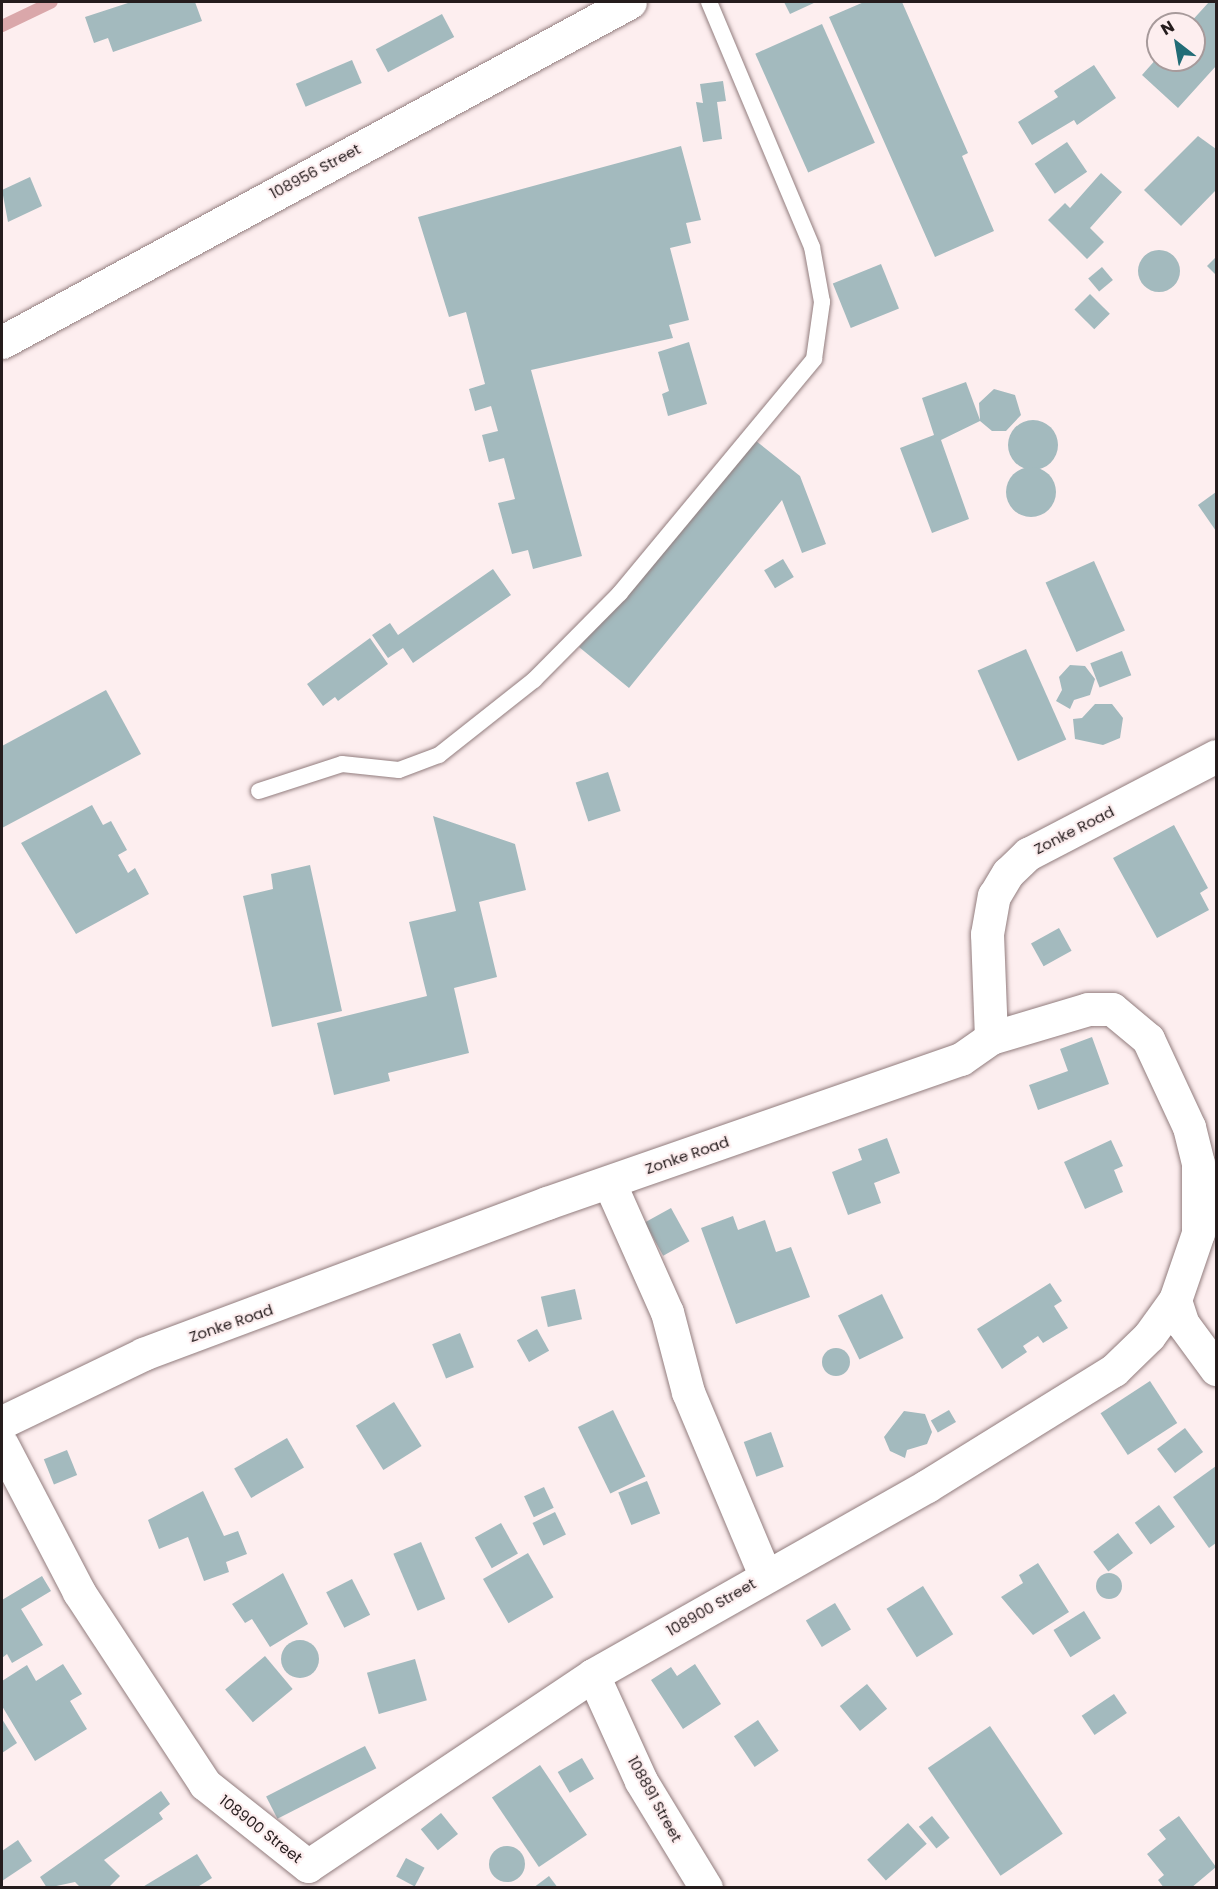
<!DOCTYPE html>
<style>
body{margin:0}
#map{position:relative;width:1218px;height:1889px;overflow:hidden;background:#fdeeef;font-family:Poppins,sans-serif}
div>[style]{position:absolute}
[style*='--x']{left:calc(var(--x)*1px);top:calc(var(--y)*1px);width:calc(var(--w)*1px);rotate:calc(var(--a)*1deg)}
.stream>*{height:12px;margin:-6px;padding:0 6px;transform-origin:6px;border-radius:6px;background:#daa7aa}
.building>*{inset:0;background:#a3babe;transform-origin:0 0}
.round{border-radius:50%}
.roads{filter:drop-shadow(0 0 2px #927d7e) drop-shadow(0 0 2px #927d7e)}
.service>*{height:16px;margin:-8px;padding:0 8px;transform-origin:8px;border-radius:8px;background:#fff}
.minor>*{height:33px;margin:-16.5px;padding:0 16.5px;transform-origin:16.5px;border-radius:16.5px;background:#fff}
.tertiary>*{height:33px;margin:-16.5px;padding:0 16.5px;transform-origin:16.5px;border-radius:16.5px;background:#fff}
span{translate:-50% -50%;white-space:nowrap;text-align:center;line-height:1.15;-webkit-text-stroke:4.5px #fdeeef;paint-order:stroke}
.street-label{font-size:15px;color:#251c1d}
.frame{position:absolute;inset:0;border:3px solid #251c1d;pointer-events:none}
.north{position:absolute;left:1146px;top:12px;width:60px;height:60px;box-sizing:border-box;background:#fdeeef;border:2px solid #a79a9b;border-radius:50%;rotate:329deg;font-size:16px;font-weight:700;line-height:24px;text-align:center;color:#251c1d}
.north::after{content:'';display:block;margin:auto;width:21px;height:27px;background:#226c76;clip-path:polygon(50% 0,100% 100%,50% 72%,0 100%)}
</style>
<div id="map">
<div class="stream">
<i style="--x:2;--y:26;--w:55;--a:-25.6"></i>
</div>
<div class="building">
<i style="clip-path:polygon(131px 2px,195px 2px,202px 21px,113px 52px,108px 38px,94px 43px,85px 17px)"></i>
<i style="clip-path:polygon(784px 2px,816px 2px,790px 14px)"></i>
<i style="clip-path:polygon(864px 2px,902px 2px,968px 153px,962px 156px,994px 231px,935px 257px,829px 17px)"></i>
<i style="clip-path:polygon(1209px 2px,1216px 2px,1216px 66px,1178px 108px,1142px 75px,1158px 57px,1194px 60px,1194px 24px,1189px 24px)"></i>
<i style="left:442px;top:14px;width:26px;height:75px;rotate:62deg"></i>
<i style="left:822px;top:24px;width:130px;height:73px;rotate:66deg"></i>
<i style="left:352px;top:60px;width:25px;height:61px;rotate:67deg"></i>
<i style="clip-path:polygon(1094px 65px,1116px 98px,1077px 125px,1074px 120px,1032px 145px,1018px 122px,1058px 97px,1054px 91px)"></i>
<i style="clip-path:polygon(723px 81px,726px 101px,717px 102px,722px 139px,703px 142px,696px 102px,703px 103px,700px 84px)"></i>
<i style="clip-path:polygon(1198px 136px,1216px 149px,1216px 190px,1181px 226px,1144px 190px)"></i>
<i style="left:1067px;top:142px;width:36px;height:39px;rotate:56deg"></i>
<i style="clip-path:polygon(681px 146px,701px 220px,686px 223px,691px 243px,670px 248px,689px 320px,669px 325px,673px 338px,531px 370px,582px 556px,533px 569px,528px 550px,512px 554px,498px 503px,515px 499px,504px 458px,489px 462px,482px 435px,498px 431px,491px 406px,475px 411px,469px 389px,485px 384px,466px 312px,449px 317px,418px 217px)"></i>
<i style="clip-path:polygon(1101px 173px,1122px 192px,1090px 228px,1104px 242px,1087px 259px,1048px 220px,1065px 203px,1070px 208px)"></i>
<i style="clip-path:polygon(30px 177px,42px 206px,8px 222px,2px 190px)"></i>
<i class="round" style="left:1138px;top:250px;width:42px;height:42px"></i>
<i style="clip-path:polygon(1216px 257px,1216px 275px,1207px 266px)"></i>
<i style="left:881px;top:264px;width:48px;height:52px;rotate:68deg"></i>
<i style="left:1102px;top:267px;width:17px;height:18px;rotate:50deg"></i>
<i style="left:1090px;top:294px;width:28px;height:22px;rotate:45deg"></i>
<i style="clip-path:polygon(689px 342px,707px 404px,668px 416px,662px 394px,669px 391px,658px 352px)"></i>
<i style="clip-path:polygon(966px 382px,980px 420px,979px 403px,994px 389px,1015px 395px,1021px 415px,1006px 431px,992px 431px,980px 421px,941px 440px,969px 519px,932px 533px,900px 448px,934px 435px,922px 398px)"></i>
<i class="round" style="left:1008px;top:420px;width:50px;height:50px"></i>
<i style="clip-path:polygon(751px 437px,800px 476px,826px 544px,802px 553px,782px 500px,629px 688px,579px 647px)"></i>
<i class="round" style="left:1006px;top:467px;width:50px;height:50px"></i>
<i style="clip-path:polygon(1216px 492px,1216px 531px,1198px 505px)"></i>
<i style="left:783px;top:559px;width:21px;height:22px;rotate:59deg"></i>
<i style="left:1094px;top:561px;width:76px;height:53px;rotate:66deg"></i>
<i style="clip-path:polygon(493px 569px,511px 595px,413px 663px,403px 648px,388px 658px,372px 635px,390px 623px,398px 635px)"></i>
<i style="clip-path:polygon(370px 638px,388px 664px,338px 701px,335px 697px,323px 706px,307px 684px)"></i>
<i style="left:1026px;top:649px;width:99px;height:53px;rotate:66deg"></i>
<i style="left:1122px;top:651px;width:26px;height:34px;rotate:69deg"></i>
<i style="clip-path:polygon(1070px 665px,1085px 666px,1095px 679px,1090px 695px,1074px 700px,1070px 709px,1056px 701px,1062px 690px,1059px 677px)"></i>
<i style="clip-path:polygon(106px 690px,141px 754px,2px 828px,2px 746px)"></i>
<i style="clip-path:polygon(1095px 704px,1112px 704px,1123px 718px,1120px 738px,1103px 745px,1075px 739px,1073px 719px,1082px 718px)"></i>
<i style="left:608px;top:772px;width:41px;height:34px;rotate:72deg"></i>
<i style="clip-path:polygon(92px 805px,103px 825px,111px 821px,127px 850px,118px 855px,128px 873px,135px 868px,149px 894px,76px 934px,21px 843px)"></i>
<i style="clip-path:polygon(433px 816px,515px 844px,526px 890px,479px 902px,497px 977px,454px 988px,469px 1053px,388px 1073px,390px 1081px,334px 1095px,317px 1023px,427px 996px,409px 922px,456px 911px)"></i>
<i style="clip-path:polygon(1174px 825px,1208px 888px,1200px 893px,1209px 910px,1157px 938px,1113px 858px)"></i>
<i style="clip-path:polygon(310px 865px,342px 1011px,272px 1027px,243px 896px,273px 889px,271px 874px)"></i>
<i style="left:1059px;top:928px;width:26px;height:32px;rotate:61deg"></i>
<i style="clip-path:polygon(1092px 1037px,1109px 1084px,1038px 1110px,1029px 1085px,1068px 1071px,1060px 1049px)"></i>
<i style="clip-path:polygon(887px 1138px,900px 1173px,874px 1183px,881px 1203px,848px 1215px,832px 1172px,862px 1160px,858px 1149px)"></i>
<i style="clip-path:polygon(1111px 1140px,1123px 1166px,1114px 1170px,1123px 1192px,1085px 1209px,1064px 1162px)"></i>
<i style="left:671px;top:1208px;width:38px;height:30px;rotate:61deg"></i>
<i style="clip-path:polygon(733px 1216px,738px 1230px,765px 1220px,776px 1252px,791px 1247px,810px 1297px,736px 1324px,701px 1228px)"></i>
<i style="clip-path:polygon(1050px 1283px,1062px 1301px,1054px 1306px,1068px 1328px,1043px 1343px,1038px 1336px,1023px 1346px,1027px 1352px,1002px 1369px,977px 1329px)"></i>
<i style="left:575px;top:1289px;width:31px;height:35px;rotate:77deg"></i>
<i style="left:882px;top:1294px;width:49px;height:49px;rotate:64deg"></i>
<i style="left:537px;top:1329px;width:25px;height:23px;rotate:61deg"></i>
<i style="left:460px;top:1333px;width:37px;height:30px;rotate:68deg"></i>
<i class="round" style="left:822px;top:1348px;width:28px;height:28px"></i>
<i style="left:1150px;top:1381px;width:50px;height:59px;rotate:57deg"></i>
<i style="left:394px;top:1402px;width:52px;height:45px;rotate:58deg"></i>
<i style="left:613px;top:1410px;width:74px;height:39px;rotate:64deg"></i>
<i style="left:949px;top:1410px;width:14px;height:21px;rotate:60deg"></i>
<i style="clip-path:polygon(904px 1411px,925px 1414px,932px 1432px,927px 1444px,907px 1450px,905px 1458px,890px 1451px,884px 1437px)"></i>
<i style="left:1185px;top:1428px;width:30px;height:35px;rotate:53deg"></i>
<i style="left:771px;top:1432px;width:37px;height:29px;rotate:70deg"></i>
<i style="left:287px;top:1438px;width:34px;height:61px;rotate:60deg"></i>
<i style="left:67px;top:1450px;width:27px;height:25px;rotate:68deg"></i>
<i style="clip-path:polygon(1216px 1466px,1216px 1543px,1209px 1548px,1173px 1497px)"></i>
<i style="left:647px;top:1481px;width:35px;height:31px;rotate:68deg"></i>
<i style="left:544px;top:1487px;width:23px;height:22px;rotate:65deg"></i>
<i style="clip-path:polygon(203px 1491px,224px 1536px,238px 1531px,247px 1554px,226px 1562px,229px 1572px,204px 1581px,188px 1537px,159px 1549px,148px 1520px)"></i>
<i style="left:1159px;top:1505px;width:27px;height:30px;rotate:54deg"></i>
<i style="left:555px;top:1512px;width:25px;height:25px;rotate:64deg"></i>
<i style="left:501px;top:1523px;width:35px;height:30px;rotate:61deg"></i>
<i style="left:1118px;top:1533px;width:25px;height:31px;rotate:53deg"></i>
<i style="left:421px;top:1542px;width:62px;height:30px;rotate:67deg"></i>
<i style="left:528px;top:1553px;width:51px;height:52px;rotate:60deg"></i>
<i style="clip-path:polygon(1038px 1563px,1069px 1612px,1033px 1635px,1001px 1597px,1023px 1583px,1019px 1575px)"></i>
<i class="round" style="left:1096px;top:1573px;width:26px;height:26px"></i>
<i style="clip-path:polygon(283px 1573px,308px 1624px,270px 1647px,252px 1619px,245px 1623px,232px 1604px)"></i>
<i style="clip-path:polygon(42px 1576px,51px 1591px,21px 1609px,43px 1645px,12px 1663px,7px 1654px,2px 1658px,2px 1600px)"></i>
<i style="left:352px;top:1579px;width:40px;height:29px;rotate:63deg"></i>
<i style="left:923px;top:1586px;width:57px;height:43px;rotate:58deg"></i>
<i style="left:835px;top:1603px;width:31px;height:34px;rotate:59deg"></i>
<i style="left:1084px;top:1611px;width:32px;height:36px;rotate:58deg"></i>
<i class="round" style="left:281px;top:1640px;width:38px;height:38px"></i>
<i style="left:265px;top:1656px;width:43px;height:52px;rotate:50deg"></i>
<i style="left:415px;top:1659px;width:43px;height:50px;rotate:74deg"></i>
<i style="clip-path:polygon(63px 1664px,82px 1694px,70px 1701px,87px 1729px,35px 1761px,2px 1706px,2px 1681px,27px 1665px,36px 1681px)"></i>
<i style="clip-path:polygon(695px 1664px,721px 1704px,683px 1729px,651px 1680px,671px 1667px,677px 1676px)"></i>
<i style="left:867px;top:1684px;width:32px;height:35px;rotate:51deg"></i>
<i style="left:1114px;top:1694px;width:23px;height:39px;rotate:56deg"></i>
<i style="clip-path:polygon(2px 1719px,17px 1743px,2px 1753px)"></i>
<i style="left:758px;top:1720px;width:37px;height:29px;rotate:56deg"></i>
<i style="left:990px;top:1726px;width:130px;height:75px;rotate:56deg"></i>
<i style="left:365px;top:1746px;width:25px;height:111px;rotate:63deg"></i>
<i style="left:582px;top:1758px;width:24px;height:28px;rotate:60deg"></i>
<i style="left:540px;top:1765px;width:84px;height:58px;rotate:56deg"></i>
<i style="clip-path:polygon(161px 1791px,170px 1804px,159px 1813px,163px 1819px,104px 1860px,120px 1876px,108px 1888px,81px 1888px,75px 1882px,47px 1888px,40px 1877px)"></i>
<i style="left:441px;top:1813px;width:27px;height:26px;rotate:51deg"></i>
<i style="left:932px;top:1816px;width:28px;height:17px;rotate:51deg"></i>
<i style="clip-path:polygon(1179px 1816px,1216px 1867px,1191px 1888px,1164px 1888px,1158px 1880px,1164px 1875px,1147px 1854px,1166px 1839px,1159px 1830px)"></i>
<i style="left:908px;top:1823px;width:28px;height:55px;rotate:48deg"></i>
<i style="clip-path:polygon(18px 1840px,32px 1861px,2px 1881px,2px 1851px)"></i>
<i class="round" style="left:489px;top:1846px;width:36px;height:36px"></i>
<i style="clip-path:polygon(197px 1854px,212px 1878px,196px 1888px,141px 1888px)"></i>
<i style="left:406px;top:1858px;width:21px;height:21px;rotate:28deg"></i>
<i style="clip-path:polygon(549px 1876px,558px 1888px,533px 1888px)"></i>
</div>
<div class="roads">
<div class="service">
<i style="--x:259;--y:791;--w:87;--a:-18"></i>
<i style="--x:342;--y:764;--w:57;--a:6"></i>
<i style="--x:399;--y:770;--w:43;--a:-20.6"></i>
<i style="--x:439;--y:755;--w:121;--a:-38.3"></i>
<i style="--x:534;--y:680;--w:122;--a:-45.3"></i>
<i style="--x:620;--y:593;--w:304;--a:-50.3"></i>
<i style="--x:814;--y:359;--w:58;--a:-82"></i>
<i style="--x:822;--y:302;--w:56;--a:-100.3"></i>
<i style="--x:812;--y:247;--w:266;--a:-112.8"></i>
</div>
<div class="minor">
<i style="--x:991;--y:1038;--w:104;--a:-92.2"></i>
<i style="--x:987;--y:934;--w:39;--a:-80"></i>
<i style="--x:994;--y:896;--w:27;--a:-59"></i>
<i style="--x:1008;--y:873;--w:28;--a:-44"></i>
<i style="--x:1028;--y:854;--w:212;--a:-27.5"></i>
<i style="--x:609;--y:1182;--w:142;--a:66"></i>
<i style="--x:667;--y:1312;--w:83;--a:75.3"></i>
<i style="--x:688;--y:1392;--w:199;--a:67.2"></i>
<i style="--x:1175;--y:1300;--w:25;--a:72"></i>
<i style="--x:1183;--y:1324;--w:56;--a:53.7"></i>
<i style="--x:2;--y:1422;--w:157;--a:-25.7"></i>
<i style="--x:143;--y:1354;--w:431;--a:-20.5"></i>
<i style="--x:547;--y:1203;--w:438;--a:-19.2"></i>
<i style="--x:961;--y:1059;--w:37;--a:-35"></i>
<i style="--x:991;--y:1038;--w:101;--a:-16.6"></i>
<i style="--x:1088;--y:1009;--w:24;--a:0"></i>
<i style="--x:1112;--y:1009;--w:47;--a:39.8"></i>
<i style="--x:1148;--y:1039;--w:97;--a:65"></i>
<i style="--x:1189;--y:1127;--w:37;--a:76"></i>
<i style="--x:1198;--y:1163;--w:70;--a:90"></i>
<i style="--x:1198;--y:1233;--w:71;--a:108.9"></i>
<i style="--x:1175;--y:1300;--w:44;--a:125.8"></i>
<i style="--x:1149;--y:1336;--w:49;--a:135.8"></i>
<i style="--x:1114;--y:1370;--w:220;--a:148.2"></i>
<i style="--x:927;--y:1486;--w:384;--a:150.5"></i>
<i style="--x:593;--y:1675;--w:343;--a:146.2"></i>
<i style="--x:308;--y:1866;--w:132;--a:-141.5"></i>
<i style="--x:205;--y:1784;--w:230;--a:-123.3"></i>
<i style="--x:79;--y:1592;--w:166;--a:-117.6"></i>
<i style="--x:593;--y:1675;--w:116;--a:65.6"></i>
<i style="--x:641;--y:1781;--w:125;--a:58.7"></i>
</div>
<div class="tertiary">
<i style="--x:2;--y:342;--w:714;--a:-28.43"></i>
</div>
</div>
<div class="street-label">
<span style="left:315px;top:171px;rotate:-28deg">108956 Street</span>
<span style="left:1074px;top:830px;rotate:-27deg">Zonke Road</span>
<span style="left:687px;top:1155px;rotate:-19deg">Zonke Road</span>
<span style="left:231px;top:1323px;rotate:-19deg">Zonke Road</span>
<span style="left:711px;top:1607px;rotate:-30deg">108900 Street</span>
<span style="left:655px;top:1799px;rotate:61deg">108891 Street</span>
<span style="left:261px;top:1829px;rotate:38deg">108900 Street</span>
</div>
<div class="frame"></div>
<div class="north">N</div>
</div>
